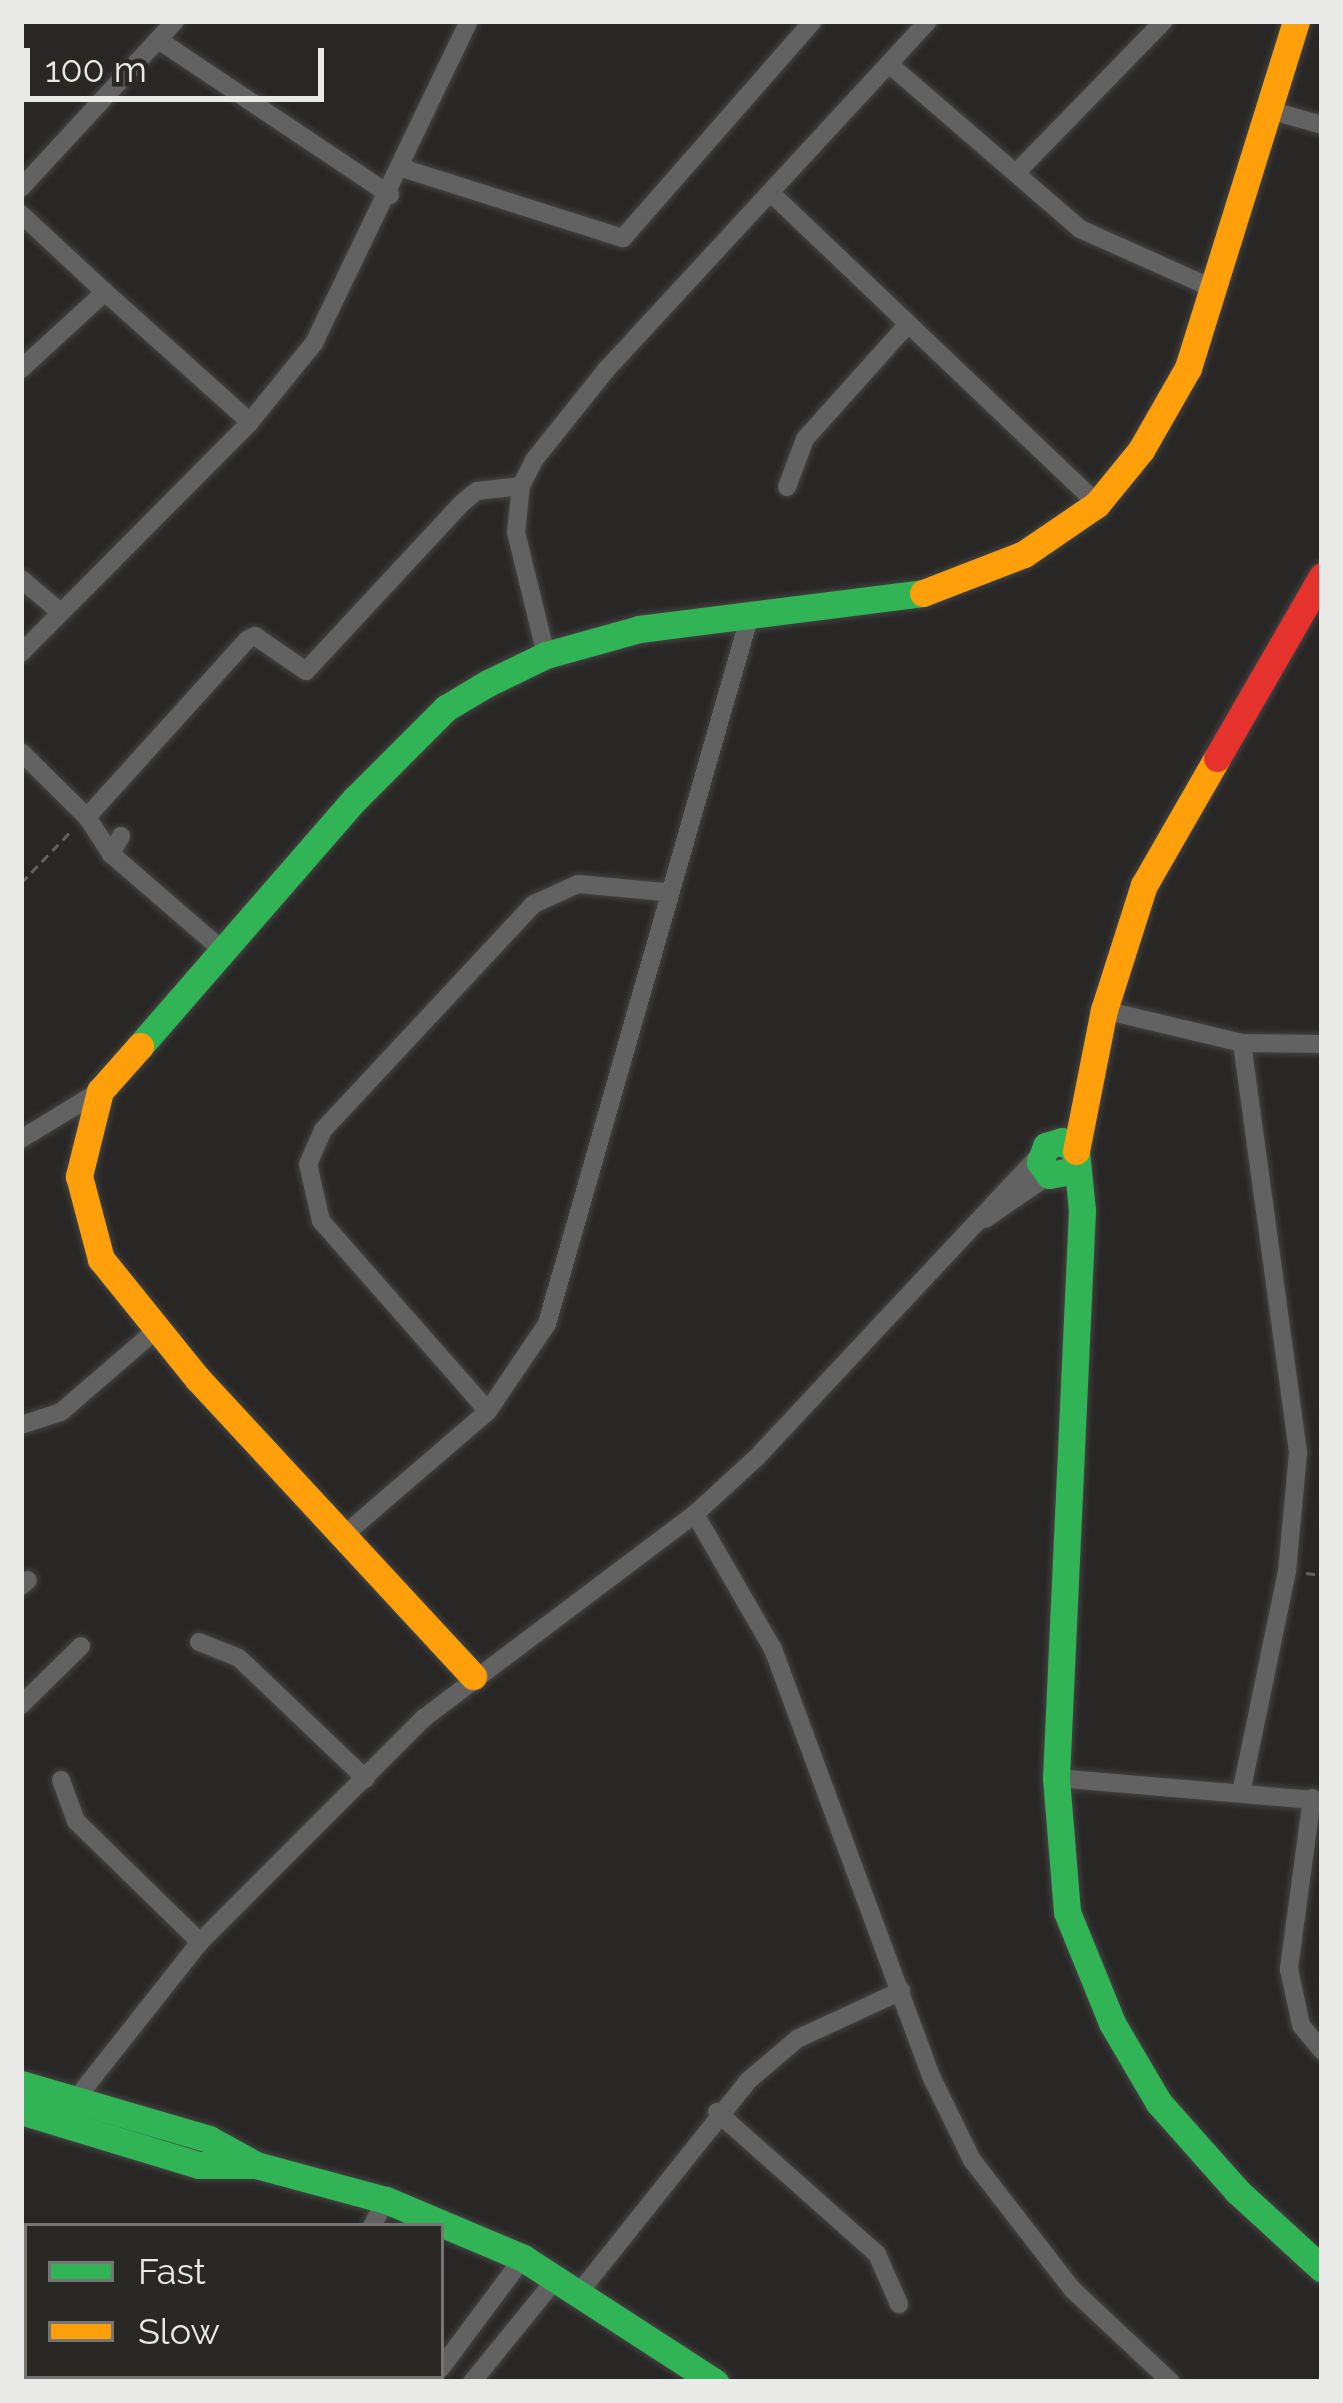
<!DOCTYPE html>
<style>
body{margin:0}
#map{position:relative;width:1343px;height:2403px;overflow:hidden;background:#282726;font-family:Raleway,sans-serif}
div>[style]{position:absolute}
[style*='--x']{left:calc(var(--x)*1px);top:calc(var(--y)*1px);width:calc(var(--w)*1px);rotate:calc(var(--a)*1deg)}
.path>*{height:3px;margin-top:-1.5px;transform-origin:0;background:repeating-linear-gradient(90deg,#616160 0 9px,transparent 0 15px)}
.roads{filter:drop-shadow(0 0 3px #444342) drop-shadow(0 0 3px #444342)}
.street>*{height:18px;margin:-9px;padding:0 9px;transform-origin:9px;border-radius:9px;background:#636262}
.fast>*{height:27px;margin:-13.5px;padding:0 13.5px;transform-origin:13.5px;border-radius:13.5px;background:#30b455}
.slow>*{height:27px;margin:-13.5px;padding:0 13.5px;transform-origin:13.5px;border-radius:13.5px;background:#ff9f0a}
.jam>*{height:27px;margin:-13.5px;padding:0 13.5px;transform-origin:13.5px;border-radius:13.5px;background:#e5322d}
span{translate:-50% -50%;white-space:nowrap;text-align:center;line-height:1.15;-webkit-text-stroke:9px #292825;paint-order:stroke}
.frame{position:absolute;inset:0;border:24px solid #e9e9e7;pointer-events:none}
.legend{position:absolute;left:24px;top:2223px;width:420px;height:156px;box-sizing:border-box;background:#292825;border:3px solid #767573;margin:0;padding:15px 21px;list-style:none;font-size:36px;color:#e9e9e7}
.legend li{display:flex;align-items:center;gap:24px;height:60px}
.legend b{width:60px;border:3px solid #767573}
.scale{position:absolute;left:24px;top:48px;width:300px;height:54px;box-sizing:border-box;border:6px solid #e9e9e7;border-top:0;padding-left:15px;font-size:36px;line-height:42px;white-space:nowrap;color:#e9e9e7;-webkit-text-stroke:9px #292825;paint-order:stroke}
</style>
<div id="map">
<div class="path">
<i style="--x:21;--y:883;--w:74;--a:-46.1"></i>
<i style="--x:1306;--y:1573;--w:16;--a:7"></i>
</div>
<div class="roads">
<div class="street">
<i style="--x:160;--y:41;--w:277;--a:33.8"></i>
<i style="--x:889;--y:64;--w:252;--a:40.8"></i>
<i style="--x:1080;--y:229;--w:145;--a:24.1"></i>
<i style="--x:1273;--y:111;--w:51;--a:15.9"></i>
<i style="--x:402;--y:168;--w:232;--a:17.6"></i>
<i style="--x:623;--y:238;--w:288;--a:-48.8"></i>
<i style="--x:1016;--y:173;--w:212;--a:-45.8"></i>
<i style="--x:21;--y:188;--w:227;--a:-47.3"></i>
<i style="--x:772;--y:194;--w:449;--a:43.6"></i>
<i style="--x:21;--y:214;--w:115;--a:42.9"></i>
<i style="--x:21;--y:369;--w:114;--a:-42.5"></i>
<i style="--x:105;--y:292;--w:195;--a:41.9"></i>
<i style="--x:787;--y:487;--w:51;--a:-69.4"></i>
<i style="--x:805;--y:439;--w:152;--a:-48.2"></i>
<i style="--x:21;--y:579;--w:50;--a:40.1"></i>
<i style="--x:21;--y:653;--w:325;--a:-45.2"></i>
<i style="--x:250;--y:422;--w:102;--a:-51"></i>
<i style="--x:314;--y:343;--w:357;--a:-64.3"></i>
<i style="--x:546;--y:655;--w:127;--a:-103.7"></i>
<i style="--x:516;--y:532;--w:46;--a:-83.8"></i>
<i style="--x:521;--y:486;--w:29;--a:-63"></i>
<i style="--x:534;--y:460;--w:115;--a:-51.3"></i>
<i style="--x:606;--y:370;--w:475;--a:-47.3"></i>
<i style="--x:21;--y:752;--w:93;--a:44.6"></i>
<i style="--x:87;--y:817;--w:239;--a:-47.9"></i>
<i style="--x:247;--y:640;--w:9;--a:-27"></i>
<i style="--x:255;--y:636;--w:62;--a:34.5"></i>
<i style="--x:306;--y:671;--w:229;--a:-47.1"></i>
<i style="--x:462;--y:503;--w:19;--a:-39"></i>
<i style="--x:477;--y:491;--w:44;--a:-6.5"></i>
<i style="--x:87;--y:817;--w:44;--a:57"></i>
<i style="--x:121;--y:836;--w:21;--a:119"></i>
<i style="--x:111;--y:854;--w:144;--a:40.8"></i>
<i style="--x:1104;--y:1010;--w:142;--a:13.4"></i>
<i style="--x:1242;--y:1043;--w:80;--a:0.7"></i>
<i style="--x:1242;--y:1043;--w:414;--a:82.2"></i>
<i style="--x:1298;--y:1453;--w:119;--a:95.3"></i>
<i style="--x:1287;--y:1571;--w:222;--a:101.7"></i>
<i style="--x:21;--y:1139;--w:92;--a:-31.3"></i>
<i style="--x:985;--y:1219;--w:78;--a:-34.5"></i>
<i style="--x:488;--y:1411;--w:253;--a:-131.3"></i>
<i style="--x:321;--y:1221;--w:58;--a:-102.8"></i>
<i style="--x:308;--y:1164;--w:37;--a:-66"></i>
<i style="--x:323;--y:1130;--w:309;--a:-47"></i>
<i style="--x:534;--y:904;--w:48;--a:-24.4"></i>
<i style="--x:578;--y:884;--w:87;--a:5.3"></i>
<i style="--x:21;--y:1425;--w:42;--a:-18"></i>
<i style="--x:61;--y:1412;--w:124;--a:-40.8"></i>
<i style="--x:695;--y:1514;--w:156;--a:60"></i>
<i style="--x:773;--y:1649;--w:458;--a:69.7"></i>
<i style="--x:932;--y:2078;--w:91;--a:64"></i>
<i style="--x:972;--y:2160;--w:163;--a:52.2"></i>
<i style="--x:1072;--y:2289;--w:136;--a:43.2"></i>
<i style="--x:344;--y:1535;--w:190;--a:-40.7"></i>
<i style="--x:488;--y:1411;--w:105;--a:-55.9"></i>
<i style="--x:547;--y:1324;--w:742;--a:-74.03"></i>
<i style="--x:21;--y:1586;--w:9;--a:-41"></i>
<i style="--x:199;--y:1642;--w:43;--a:21.8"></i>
<i style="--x:239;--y:1658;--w:175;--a:43.6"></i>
<i style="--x:21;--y:1705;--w:84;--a:-44.5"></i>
<i style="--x:1056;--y:1778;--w:267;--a:4.9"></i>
<i style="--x:61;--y:1780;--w:44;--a:69.9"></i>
<i style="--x:76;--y:1821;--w:173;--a:44.3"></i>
<i style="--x:1312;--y:1798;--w:173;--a:97.7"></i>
<i style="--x:1289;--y:1969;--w:57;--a:77.9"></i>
<i style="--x:1301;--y:2025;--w:33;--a:51"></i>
<i style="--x:72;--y:2104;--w:206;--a:-51.7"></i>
<i style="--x:200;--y:1942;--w:317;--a:-45"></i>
<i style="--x:424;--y:1718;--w:339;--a:-37"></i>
<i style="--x:695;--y:1514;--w:84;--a:-42.6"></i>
<i style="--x:757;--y:1457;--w:416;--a:-46.9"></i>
<i style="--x:717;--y:2112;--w:214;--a:41.6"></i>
<i style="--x:877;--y:2254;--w:55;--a:66.3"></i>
<i style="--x:372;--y:2226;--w:30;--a:-62"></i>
<i style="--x:578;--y:2294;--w:274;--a:-51.4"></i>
<i style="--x:749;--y:2080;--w:63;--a:-40.5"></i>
<i style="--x:797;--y:2039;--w:115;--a:-24.8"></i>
<i style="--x:21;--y:2338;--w:7;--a:-27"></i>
<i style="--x:441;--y:2368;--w:137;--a:-53.3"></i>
<i style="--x:207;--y:2376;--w:13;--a:29"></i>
<i style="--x:379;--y:2376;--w:12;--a:31"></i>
<i style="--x:472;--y:2382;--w:132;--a:-50.9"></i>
</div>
<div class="fast">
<i style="--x:140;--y:1046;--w:327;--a:-49"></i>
<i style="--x:355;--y:799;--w:129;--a:-45"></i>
<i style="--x:446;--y:708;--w:49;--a:-30.8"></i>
<i style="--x:488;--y:683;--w:64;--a:-25.8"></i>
<i style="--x:546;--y:655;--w:97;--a:-15.6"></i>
<i style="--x:639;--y:629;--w:286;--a:-7.2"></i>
<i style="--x:1075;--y:1170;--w:26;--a:169"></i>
<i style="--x:1049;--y:1175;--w:16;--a:-125"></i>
<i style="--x:1040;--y:1162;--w:17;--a:-69"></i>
<i style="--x:1046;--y:1146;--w:17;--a:-17"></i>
<i style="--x:1062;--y:1141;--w:17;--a:36"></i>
<i style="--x:1076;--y:1151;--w:59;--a:84.2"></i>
<i style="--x:1082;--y:1210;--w:569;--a:92.62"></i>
<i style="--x:1056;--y:1778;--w:134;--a:85.3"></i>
<i style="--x:1067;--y:1912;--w:120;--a:67.9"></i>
<i style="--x:1112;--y:2023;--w:93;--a:59.6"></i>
<i style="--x:1159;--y:2103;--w:118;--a:48.4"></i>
<i style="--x:1237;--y:2191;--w:115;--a:42.5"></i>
<i style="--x:21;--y:2084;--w:196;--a:16.3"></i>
<i style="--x:209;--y:2139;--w:54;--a:29"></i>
<i style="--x:256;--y:2165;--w:135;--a:15.1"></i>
<i style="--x:386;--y:2200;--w:149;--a:22.9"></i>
<i style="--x:523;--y:2258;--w:229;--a:32.9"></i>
<i style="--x:21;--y:2111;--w:186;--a:16.9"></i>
<i style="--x:199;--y:2165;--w:53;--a:0"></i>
</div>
<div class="slow">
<i style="--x:923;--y:593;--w:108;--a:-21.1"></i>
<i style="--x:1024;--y:554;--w:88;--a:-34.4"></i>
<i style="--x:1097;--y:504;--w:70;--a:-50.8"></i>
<i style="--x:1141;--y:450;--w:95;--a:-60.2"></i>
<i style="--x:1188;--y:368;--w:363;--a:-72.7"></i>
<i style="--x:140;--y:1046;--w:60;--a:131.6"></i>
<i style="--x:100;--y:1091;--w:88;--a:103.9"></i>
<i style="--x:79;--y:1176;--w:86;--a:75.2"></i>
<i style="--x:101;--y:1259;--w:154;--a:51.1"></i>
<i style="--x:198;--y:1379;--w:405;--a:47.2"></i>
<i style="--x:1076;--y:1151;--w:144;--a:-78.8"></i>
<i style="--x:1104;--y:1010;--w:131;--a:-72.3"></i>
<i style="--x:1144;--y:885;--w:146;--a:-60.1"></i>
</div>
<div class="jam">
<i style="--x:1217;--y:758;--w:210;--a:-60"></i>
</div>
</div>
<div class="frame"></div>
<ul class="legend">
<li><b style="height:15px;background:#30b455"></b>Fast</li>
<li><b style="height:15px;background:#ff9f0a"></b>Slow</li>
</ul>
<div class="scale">100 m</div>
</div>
